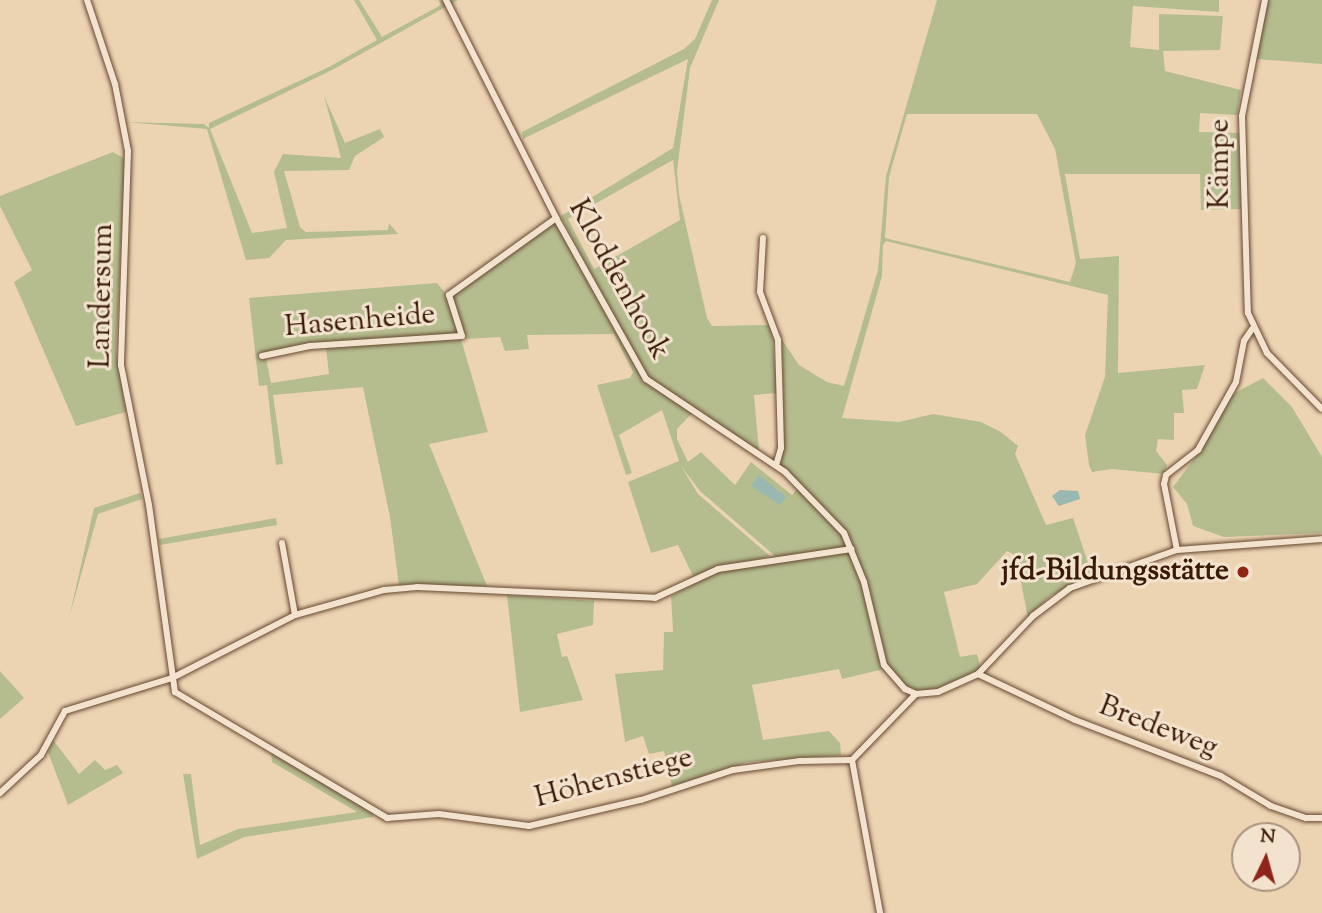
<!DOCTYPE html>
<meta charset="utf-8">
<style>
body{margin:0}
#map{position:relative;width:1322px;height:913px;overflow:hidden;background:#ecd4b3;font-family:"Sorts Mill Goudy",serif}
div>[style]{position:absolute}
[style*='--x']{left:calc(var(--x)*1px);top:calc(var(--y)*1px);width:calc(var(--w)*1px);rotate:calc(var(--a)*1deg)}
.green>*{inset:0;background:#b5bd8f}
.water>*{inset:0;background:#99b8af}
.roads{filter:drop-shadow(0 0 2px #664831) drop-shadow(0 0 2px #664831)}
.street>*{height:6px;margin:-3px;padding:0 3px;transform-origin:3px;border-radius:3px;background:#f3e3ce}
.dots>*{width:19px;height:19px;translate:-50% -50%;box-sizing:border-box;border:4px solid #f3e3ce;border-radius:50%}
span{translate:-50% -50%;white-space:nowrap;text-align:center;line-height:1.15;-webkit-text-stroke:6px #f3e3ce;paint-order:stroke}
.street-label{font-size:30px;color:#391a06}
.poi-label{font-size:30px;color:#391a06;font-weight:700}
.right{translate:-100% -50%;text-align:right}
.north{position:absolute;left:1231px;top:822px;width:70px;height:70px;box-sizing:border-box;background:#f3e3ce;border:2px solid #a9937e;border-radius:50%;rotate:5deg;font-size:19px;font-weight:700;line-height:28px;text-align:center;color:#391a06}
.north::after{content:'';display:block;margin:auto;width:24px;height:32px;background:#8f2418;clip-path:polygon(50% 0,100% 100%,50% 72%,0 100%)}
</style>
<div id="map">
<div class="green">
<i style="clip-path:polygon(354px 0,359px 0,382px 37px,441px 5px,439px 0,458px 0,334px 69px,210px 129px,252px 233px,287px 228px,274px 172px,283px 154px,341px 158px,324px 96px,345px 143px,380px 129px,384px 137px,355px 156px,349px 170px,284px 171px,300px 227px,306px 232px,388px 230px,389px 223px,398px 234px,286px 240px,269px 258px,246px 260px,207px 129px,126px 122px,204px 124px,209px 128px,209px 123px,329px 67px,377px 40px)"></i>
<i style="clip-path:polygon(evenodd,712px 0,719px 0,690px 68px,677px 171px,679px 195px,707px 318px,712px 326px,771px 325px,777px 393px,754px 395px,759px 451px,695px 410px,677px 429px,677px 439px,688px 462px,701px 452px,735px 485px,751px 462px,792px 495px,798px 488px,842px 534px,862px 583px,874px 644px,884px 669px,842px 679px,839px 669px,752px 685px,763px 740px,829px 731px,840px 743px,841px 755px,748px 762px,672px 786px,664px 751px,649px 754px,643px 736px,625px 742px,615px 674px,663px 670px,664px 632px,673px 632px,671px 596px,718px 572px,775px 556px,700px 491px,681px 466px,698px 494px,770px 556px,693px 576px,678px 545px,651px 553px,628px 482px,679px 461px,662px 410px,619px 435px,632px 473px,626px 475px,597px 385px,630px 378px,633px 372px,614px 334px,527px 335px,529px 349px,505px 351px,500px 337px,466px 339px,452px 295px,556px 221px,610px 322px,616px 322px,561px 216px,673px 148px,688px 59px,523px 139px,522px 132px,684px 49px,695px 39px,712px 0,673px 160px,680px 220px,594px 269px,568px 219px,673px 160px)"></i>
<i style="clip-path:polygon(evenodd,937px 0,1219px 0,1219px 12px,1133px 6px,1130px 47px,1159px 50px,1159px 14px,1223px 16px,1220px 50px,1163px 51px,1165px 71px,1241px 90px,1237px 115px,1200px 113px,1199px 132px,1239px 133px,1241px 209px,1201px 210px,1200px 174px,1065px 174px,1080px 259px,1119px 256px,1118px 373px,1205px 365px,1197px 389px,1182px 390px,1184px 413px,1174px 413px,1174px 440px,1158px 439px,1156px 451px,1167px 465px,1164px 474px,1112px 469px,1092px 472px,1089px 465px,1085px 435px,1105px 377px,1108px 295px,886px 241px,883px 245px,882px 276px,842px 418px,899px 422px,933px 414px,981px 422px,1001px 432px,1018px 446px,1015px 454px,1046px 525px,1073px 518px,1092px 575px,1050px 596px,1028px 618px,1016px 556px,1007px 551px,977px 584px,944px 592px,960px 657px,977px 654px,981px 669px,940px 689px,917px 692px,899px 682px,886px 663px,865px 581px,846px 531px,778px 464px,784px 423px,782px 340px,799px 365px,827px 382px,844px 386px,878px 270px,886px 176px,937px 0,907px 114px,1037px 114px,1055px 149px,1076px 263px,1070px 282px,885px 238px,889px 177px,907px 114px)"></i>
<i style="clip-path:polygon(1268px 0,1322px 0,1322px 64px,1256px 59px)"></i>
<i style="clip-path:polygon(113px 152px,125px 159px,116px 351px,126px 412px,76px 426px,14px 282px,32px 270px,0 206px,0 196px)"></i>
<i style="clip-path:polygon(437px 283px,447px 295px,459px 334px,297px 346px,265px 353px,271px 383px,329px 374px,326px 348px,461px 339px,488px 432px,429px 444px,487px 586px,399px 586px,390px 517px,363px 387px,273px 395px,283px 464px,276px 465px,267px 385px,259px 386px,249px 298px)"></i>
<i style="clip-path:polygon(1263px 378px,1292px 407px,1322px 457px,1322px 533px,1224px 537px,1193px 526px,1187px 504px,1173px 487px,1200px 451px,1231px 395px)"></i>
<i style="clip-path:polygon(140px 493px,142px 499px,98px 514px,69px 618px,94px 508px)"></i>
<i style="clip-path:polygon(276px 518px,277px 525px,160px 545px,159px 539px)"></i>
<i style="clip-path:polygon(507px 595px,594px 601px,593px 625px,557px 634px,562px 657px,567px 656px,583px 700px,520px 712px)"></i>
<i style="clip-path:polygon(0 671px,24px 698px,0 719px)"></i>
<i style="clip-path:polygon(53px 740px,79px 774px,95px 760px,105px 770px,117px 765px,123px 773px,68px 805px,48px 752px)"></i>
<i style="clip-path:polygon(271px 752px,373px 812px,373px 817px,244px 837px,197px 859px,183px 774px,191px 774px,200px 845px,238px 829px,357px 812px,272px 762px)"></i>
</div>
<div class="water">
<i style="clip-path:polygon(759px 475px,786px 497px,780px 505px,751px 486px)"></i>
<i style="clip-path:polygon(1060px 490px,1078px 491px,1080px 499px,1059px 506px,1052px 496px)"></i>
</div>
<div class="roads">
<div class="street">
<i style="--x:87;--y:0;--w:89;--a:71.6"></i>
<i style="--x:115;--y:84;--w:68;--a:79"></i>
<i style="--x:128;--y:151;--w:214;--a:91.9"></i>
<i style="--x:121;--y:365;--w:143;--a:78.7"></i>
<i style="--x:149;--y:505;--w:189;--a:82.1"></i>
<i style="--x:175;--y:692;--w:247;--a:30.7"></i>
<i style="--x:387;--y:818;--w:52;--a:-4.4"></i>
<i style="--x:439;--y:814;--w:91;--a:7.6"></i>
<i style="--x:529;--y:826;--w:115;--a:-13.1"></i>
<i style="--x:641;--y:800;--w:97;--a:-18.1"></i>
<i style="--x:733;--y:770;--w:68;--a:-7.7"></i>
<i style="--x:800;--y:761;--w:52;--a:-1.1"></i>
<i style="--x:852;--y:760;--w:92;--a:-45.9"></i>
<i style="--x:446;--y:0;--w:244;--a:63.2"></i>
<i style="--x:556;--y:218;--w:184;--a:60.8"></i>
<i style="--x:646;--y:379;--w:167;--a:33.8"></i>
<i style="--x:785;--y:472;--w:85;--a:46"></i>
<i style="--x:844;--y:533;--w:53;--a:67.8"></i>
<i style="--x:864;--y:582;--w:85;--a:76.5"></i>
<i style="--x:884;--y:665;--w:32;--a:49"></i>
<i style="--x:905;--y:689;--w:12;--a:24"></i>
<i style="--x:916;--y:694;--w:22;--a:-5"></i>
<i style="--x:938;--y:692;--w:44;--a:-24.2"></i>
<i style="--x:978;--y:674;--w:80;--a:-46.5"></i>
<i style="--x:1033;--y:616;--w:46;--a:-37.1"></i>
<i style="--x:1070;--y:588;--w:114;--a:-19.6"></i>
<i style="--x:1177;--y:550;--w:145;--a:-4.3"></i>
<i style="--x:1265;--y:0;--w:118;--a:101.2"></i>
<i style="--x:1242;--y:116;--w:197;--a:88.3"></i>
<i style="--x:1248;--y:313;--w:44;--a:64.6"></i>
<i style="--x:1267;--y:353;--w:78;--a:45.5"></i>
<i style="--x:763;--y:238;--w:54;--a:93.2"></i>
<i style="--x:760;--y:292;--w:51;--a:69.4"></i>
<i style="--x:778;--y:340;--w:108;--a:88.4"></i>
<i style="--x:781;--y:448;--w:18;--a:106"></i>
<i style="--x:262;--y:356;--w:49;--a:-11.8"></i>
<i style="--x:310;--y:346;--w:152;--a:-3.8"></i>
<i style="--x:462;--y:336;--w:43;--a:-107.6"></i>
<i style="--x:449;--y:295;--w:132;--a:-35.7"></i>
<i style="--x:282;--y:543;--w:73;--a:79.8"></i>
<i style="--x:1177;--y:550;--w:67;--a:-101.1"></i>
<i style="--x:1164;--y:484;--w:9;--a:-77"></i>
<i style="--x:1166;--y:475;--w:41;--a:-38"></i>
<i style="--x:1198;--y:450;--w:78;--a:-60.8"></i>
<i style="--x:1236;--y:382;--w:42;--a:-79"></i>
<i style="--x:1244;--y:341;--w:14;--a:-56"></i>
<i style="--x:978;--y:674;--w:107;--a:25.4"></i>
<i style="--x:1075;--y:720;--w:156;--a:21"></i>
<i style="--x:1221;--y:776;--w:58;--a:31"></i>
<i style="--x:1271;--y:806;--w:37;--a:19"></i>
<i style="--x:1306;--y:818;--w:16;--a:0"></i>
<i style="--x:852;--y:760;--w:156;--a:79.6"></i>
<i style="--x:0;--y:793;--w:56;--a:-42.8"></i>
<i style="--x:41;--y:755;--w:50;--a:-61.4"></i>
<i style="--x:65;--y:711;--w:112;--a:-17.1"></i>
<i style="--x:172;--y:678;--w:138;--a:-27.1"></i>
<i style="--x:295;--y:615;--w:92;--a:-15.7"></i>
<i style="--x:384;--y:590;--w:33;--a:-5"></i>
<i style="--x:417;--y:587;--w:238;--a:2.6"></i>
<i style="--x:655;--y:598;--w:69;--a:-24.7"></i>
<i style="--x:718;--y:569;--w:135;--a:-8.5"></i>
</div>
</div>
<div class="dots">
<i style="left:1243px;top:572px;background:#8f2418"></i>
</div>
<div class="street-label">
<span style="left:1221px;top:164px;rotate:-90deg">Kämpe</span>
<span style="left:618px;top:280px;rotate:61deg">Kloddenhook</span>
<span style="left:103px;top:296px;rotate:-89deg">Landersum</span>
<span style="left:360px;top:322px;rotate:-5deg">Hasenheide</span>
<span style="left:1158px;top:728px;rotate:21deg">Bredeweg</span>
<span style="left:614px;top:779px;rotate:-15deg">Höhenstiege</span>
</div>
<div class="poi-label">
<span class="right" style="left:1229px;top:572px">jfd-Bildungsstätte</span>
</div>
<div class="north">N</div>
</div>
